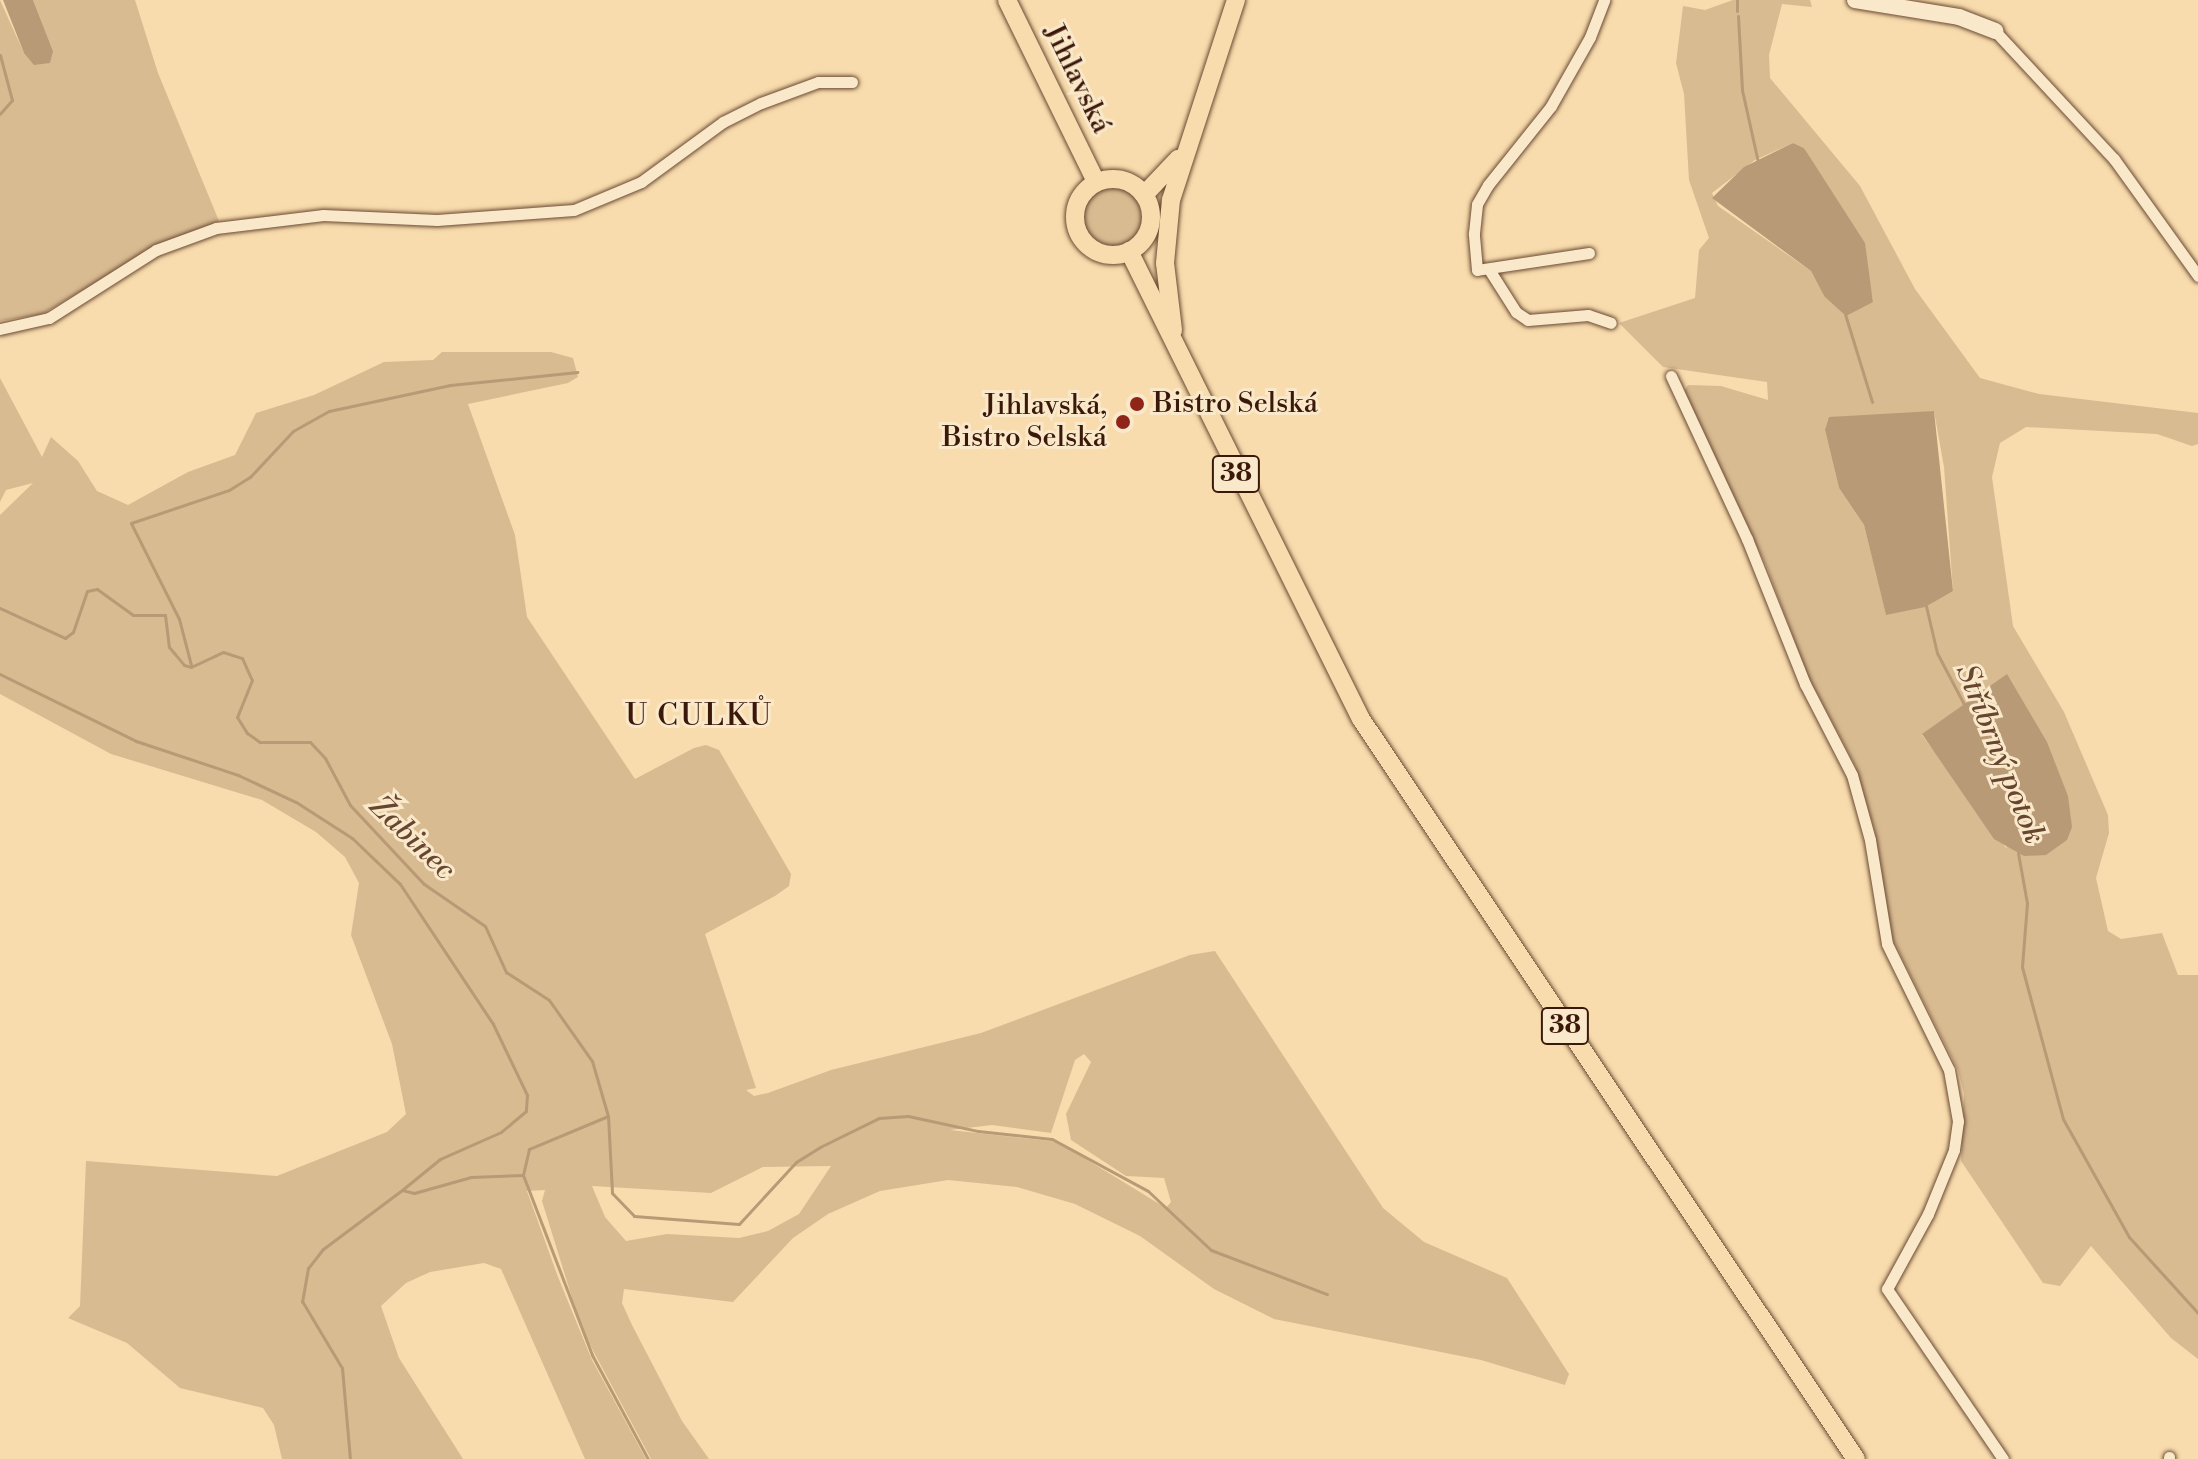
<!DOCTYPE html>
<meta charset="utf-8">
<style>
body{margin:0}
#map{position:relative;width:2198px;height:1459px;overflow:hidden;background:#f8dcad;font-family:"Libre Bodoni",serif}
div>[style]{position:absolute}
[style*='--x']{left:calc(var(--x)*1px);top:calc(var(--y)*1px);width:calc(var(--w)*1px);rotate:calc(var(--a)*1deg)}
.green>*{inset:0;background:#d8bb91}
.round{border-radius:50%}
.water>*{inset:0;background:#b89a76}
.stream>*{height:3px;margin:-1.5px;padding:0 1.5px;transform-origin:1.5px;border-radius:1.5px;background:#b89a76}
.roads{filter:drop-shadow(0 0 2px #6a4a33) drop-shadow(0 0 2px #6a4a33)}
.street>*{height:11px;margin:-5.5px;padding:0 5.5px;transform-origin:5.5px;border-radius:5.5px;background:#fae8ca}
.secondary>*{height:16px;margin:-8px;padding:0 8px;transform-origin:8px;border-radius:8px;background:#fae8ca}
.primary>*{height:18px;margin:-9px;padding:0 9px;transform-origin:9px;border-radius:9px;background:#f8dcad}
.primary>.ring{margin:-9px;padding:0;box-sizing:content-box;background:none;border:18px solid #f8dcad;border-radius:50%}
.dots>*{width:22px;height:22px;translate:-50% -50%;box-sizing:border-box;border:4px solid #fae8ca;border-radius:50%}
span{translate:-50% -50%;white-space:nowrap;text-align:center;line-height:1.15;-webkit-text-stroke:6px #fae8ca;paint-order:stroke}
.shield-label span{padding:2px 6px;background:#fae8ca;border:2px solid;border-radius:6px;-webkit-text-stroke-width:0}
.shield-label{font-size:26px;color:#3b190a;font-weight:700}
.street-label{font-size:28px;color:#3b190a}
.poi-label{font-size:28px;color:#3b190a}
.left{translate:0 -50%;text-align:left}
.right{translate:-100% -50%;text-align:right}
.neighbourhood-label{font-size:30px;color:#3b190a;letter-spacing:2px}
.water-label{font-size:30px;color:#674630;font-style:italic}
</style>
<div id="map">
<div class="green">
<i style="clip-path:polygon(0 0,24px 53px,53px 51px,33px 0,135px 0,158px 73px,219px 221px,146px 253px,42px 314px,0 321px)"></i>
<i style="clip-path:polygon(evenodd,1733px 0,1810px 0,1812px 7px,1782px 4px,1769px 55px,1770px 78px,1860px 186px,1915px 289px,1980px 378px,2039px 394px,2198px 413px,2198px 444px,2192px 446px,2157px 434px,2026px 427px,2000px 443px,1992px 477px,2013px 626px,2064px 712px,2108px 815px,2109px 833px,2096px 878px,2108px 931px,2121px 939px,2162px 933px,2178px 975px,2198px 975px,2198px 1359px,2171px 1338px,2091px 1246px,2060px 1286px,2043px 1283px,1961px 1161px,1964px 1094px,1958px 1070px,1889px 932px,1875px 832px,1855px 765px,1808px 676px,1766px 565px,1684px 391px,1688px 385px,1721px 386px,1768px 400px,1767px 382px,1663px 367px,1619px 323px,1695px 298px,1699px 250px,1709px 238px,1689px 180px,1684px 94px,1676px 63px,1683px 6px,1705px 10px,1733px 0,1793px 143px,1804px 148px,1869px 276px,1873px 302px,1824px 296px,1811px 271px,1718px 206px,1712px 193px,1755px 160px,1793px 143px,1733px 0,1934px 411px,1944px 467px,1953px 591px,1914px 609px,1886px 614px,1864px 525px,1839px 488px,1825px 430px,1934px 411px,1733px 0,1965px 705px,2007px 849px,1922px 735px,1965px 705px)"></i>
<i class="round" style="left:1082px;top:187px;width:60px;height:60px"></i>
<i style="clip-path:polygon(evenodd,442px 352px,551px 352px,573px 358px,578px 377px,568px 383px,468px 404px,515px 535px,527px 617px,635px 779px,694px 748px,706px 745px,719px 750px,791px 874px,789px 886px,775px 896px,705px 934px,756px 1088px,746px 1090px,754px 1096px,768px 1093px,831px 1070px,981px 1033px,1190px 955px,1215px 951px,1383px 1208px,1424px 1242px,1507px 1278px,1569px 1374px,1565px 1385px,1481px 1360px,1274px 1319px,1214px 1289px,1140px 1236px,1075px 1204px,1017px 1187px,948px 1180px,880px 1191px,828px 1214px,793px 1238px,733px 1302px,624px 1289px,622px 1303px,632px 1325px,682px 1421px,709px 1459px,651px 1459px,582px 1330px,542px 1201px,545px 1190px,527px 1191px,558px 1277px,592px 1360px,646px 1459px,585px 1459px,501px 1269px,484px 1263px,430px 1272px,406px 1283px,381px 1306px,399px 1358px,463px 1459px,282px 1459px,274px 1425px,263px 1408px,180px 1388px,127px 1343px,68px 1318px,80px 1306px,86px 1161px,277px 1176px,387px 1132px,406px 1114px,392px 1044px,351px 935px,359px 883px,345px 857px,316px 832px,262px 800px,111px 754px,0 694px,0 515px,33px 483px,6px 490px,0 502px,0 378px,42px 457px,51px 437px,78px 461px,97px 491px,128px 505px,188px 472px,235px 455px,256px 413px,314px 395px,384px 362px,433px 360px,442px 352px,1084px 1054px,1091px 1062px,1066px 1114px,1071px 1140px,1126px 1176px,1164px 1178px,1171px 1202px,1166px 1208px,1058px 1142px,950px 1130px,992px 1125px,1051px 1133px,1075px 1060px,1084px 1054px,442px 352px,831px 1166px,799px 1214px,768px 1231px,739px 1238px,667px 1234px,626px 1241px,605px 1217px,592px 1186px,711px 1193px,763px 1167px,831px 1166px)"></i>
</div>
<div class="water">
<i style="clip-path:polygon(3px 0,33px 0,53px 51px,50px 63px,34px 65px,24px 53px)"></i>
<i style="clip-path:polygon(1793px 143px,1804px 148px,1865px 243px,1873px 302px,1846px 316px,1824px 296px,1811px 271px,1712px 198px,1744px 167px)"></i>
<i style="clip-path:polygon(1934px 411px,1953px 591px,1925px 607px,1886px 615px,1864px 525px,1839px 488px,1825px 430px,1829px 417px)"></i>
<i style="clip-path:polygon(2007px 674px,2047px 742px,2068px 796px,2072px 827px,2067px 840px,2046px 855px,2024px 856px,1994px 839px,1922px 734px)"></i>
</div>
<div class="stream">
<i style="--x:1737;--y:0;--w:11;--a:90"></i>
<i style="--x:1738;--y:16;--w:74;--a:86.9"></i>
<i style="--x:1742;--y:90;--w:74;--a:77.5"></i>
<i style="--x:0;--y:55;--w:47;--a:75.1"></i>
<i style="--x:12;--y:100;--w:18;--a:131"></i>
<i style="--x:1845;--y:314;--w:92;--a:72.9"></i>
<i style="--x:1926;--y:606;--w:48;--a:76.8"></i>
<i style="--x:1937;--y:653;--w:60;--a:62.2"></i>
<i style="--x:0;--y:608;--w:72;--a:24.8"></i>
<i style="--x:65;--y:638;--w:10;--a:-37"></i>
<i style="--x:73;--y:632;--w:43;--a:-71.1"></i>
<i style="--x:87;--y:591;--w:10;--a:-11"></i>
<i style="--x:97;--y:589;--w:44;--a:35.8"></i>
<i style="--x:133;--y:615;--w:32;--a:0"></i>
<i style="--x:165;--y:615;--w:32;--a:83"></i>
<i style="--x:169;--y:647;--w:23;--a:50"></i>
<i style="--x:184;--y:665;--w:7;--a:16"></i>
<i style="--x:191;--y:667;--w:35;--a:-25"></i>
<i style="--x:223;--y:652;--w:20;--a:18"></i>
<i style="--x:242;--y:658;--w:24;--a:66"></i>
<i style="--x:252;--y:680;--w:40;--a:112"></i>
<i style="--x:237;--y:717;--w:19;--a:58"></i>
<i style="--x:247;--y:733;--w:16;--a:35"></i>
<i style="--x:260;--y:742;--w:50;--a:0"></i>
<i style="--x:310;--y:742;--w:22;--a:47"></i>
<i style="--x:325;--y:758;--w:53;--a:62"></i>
<i style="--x:350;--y:805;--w:108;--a:46.9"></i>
<i style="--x:424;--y:884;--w:74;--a:34.5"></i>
<i style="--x:485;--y:926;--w:51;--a:65.5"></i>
<i style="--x:506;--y:972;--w:51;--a:33.1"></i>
<i style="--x:549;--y:1000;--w:75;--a:54.8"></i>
<i style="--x:592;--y:1061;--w:57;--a:73.8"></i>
<i style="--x:608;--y:1116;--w:86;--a:157.3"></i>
<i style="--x:529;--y:1149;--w:27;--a:103"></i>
<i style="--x:523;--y:1175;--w:52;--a:177.8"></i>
<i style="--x:471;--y:1177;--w:59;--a:164.3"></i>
<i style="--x:414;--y:1193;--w:12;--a:-166"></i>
<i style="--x:402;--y:1190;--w:99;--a:143.2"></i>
<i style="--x:323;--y:1249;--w:24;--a:128"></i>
<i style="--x:308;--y:1268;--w:34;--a:100"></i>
<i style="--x:302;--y:1301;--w:78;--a:59.2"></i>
<i style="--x:342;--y:1368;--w:91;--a:85"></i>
<i style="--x:191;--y:665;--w:48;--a:-104.6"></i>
<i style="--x:179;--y:619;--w:107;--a:-116.6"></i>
<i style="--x:131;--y:523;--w:103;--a:-18.6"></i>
<i style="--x:229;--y:490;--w:25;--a:-32"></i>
<i style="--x:250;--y:477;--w:63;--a:-46.9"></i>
<i style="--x:293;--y:431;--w:41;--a:-29.1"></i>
<i style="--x:329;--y:411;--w:124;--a:-12.1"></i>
<i style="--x:450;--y:385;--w:128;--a:-5.8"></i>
<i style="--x:0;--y:674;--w:152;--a:26.2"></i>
<i style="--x:136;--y:741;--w:108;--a:18.4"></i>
<i style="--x:238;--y:775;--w:64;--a:25"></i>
<i style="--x:296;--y:802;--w:67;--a:32.7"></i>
<i style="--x:352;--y:838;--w:66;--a:43.8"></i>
<i style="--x:400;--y:884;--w:168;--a:56.4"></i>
<i style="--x:493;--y:1024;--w:79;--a:64.4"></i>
<i style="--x:527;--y:1095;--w:16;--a:94"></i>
<i style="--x:526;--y:1111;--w:33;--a:140"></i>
<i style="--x:501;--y:1132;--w:67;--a:156.1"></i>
<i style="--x:440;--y:1159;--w:49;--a:140.8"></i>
<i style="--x:2018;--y:853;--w:51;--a:79.8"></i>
<i style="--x:2027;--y:903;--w:64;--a:94.5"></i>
<i style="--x:2022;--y:967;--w:157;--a:74.9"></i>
<i style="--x:2063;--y:1119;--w:135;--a:60.8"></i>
<i style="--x:2129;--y:1237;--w:103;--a:47.8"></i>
<i style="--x:608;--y:1116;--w:77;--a:87"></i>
<i style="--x:612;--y:1193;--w:32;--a:46"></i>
<i style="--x:634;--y:1216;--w:105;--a:4.4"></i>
<i style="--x:739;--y:1224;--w:84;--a:-47.4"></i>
<i style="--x:796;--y:1162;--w:28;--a:-32"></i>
<i style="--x:820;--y:1147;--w:66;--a:-26.2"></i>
<i style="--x:879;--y:1118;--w:29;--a:-4"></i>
<i style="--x:908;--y:1116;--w:72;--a:12.1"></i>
<i style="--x:978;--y:1131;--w:74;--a:6.2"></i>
<i style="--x:1052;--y:1139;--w:109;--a:28.4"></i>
<i style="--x:1148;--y:1191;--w:86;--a:43.1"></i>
<i style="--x:1211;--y:1250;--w:124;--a:20.8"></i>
<i style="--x:523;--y:1175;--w:193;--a:69"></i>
<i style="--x:592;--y:1355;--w:118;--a:61.7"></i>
</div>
<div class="roads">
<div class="street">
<i style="--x:1995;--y:31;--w:175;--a:47.1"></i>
<i style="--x:2114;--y:159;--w:144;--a:54.3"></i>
<i style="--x:1589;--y:253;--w:113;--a:171.4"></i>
<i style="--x:1477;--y:270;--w:37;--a:-95"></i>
<i style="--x:1474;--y:233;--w:29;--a:-84"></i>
<i style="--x:1477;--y:204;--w:22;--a:-60"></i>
<i style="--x:1488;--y:185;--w:101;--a:-51.4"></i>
<i style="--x:1551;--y:106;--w:79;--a:-60.5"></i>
<i style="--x:1590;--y:37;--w:40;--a:-69"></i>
<i style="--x:1490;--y:271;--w:49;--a:57.6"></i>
<i style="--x:1516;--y:312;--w:14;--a:34"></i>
<i style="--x:1528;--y:320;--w:60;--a:-4.8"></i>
<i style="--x:1588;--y:315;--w:24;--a:19"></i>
<i style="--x:0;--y:329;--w:50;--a:-12.7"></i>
<i style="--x:49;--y:318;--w:127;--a:-32.4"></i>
<i style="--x:156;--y:250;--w:64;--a:-20.1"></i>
<i style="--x:216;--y:228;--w:108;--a:-6.9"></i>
<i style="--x:323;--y:215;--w:114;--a:2.5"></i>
<i style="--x:437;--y:220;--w:137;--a:-4.2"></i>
<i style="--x:574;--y:210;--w:73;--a:-22.7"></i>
<i style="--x:641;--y:182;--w:102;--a:-36.2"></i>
<i style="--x:723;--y:122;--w:42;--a:-26.6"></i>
<i style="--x:761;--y:103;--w:61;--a:-20.2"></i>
<i style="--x:818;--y:82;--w:34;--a:0"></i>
<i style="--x:1671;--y:376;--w:180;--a:65"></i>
<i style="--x:1747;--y:539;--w:156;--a:68.2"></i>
<i style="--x:1805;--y:684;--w:102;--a:62.7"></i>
<i style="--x:1852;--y:775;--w:67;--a:74.5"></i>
<i style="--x:1870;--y:840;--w:105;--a:80.7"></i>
<i style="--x:1887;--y:944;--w:140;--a:63.8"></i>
<i style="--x:1949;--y:1070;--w:52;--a:80"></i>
<i style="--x:1958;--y:1121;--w:29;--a:98"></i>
<i style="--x:1954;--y:1150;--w:69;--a:112.1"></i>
<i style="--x:1928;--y:1214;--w:85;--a:118.7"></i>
<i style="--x:1887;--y:1289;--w:206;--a:55.7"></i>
<i style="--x:2169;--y:1459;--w:2;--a:-90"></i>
</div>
<div class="secondary">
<i style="--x:1855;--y:0;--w:105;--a:9.3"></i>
<i style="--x:1959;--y:17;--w:39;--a:21"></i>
</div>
<div class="primary">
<i style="--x:1007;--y:0;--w:203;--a:63.9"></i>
<i class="ring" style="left:1075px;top:179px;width:58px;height:58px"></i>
<i style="--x:1144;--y:195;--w:50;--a:-46.6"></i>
<i style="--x:1129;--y:251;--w:522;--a:63.63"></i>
<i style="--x:1361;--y:719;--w:890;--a:56.22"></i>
<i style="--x:1173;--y:330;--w:67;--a:-96.8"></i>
<i style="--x:1165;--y:263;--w:63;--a:-84.6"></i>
<i style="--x:1171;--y:200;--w:210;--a:-72"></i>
</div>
</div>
<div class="dots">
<i style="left:1137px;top:404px;background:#8f2418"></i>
<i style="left:1123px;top:422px;background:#8f2418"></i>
</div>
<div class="shield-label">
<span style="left:1236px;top:474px">38</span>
<span style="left:1565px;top:1026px">38</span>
</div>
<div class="street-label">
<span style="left:1077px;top:79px;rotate:64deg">Jihlavská</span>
</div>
<div class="poi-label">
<span class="left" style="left:1153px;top:404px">Bistro Selská</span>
<span class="right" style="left:1107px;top:422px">Jihlavská,<br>Bistro Selská</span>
</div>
<div class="neighbourhood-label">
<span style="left:699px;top:716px">U CULKŮ</span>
</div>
<div class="water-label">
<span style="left:2000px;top:754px;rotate:68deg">Stříbrný potok</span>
<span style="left:412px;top:838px;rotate:44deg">Žabinec</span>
</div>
</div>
